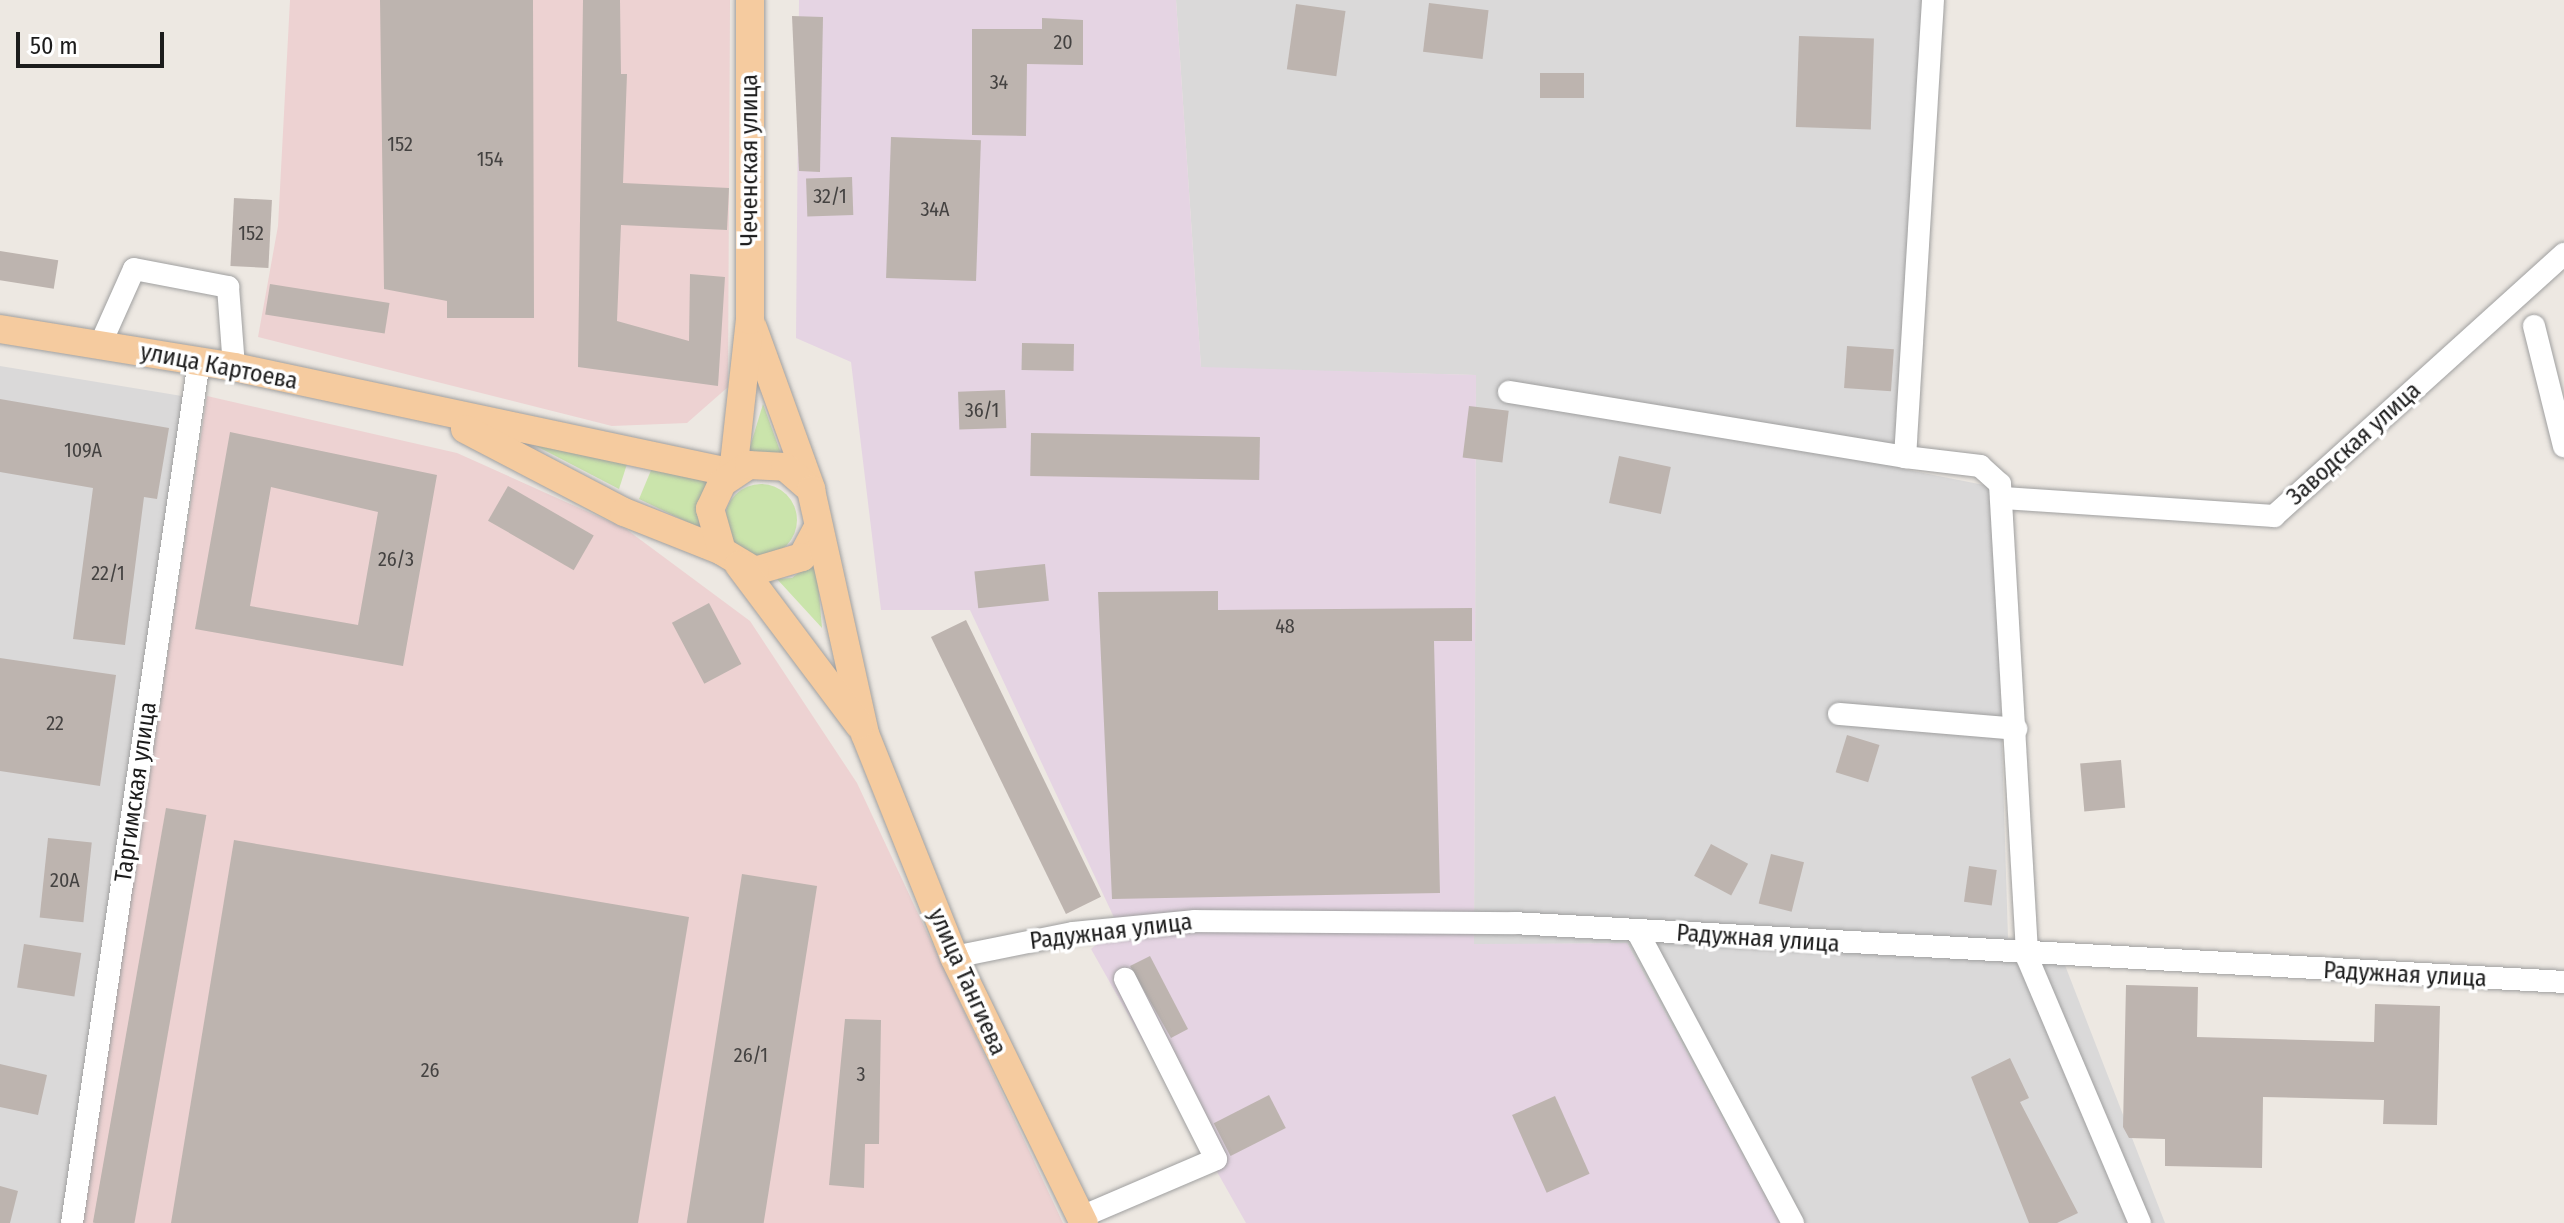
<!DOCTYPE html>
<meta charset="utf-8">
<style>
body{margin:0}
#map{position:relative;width:2564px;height:1223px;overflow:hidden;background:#ede8e2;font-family:"Fira Sans Condensed",sans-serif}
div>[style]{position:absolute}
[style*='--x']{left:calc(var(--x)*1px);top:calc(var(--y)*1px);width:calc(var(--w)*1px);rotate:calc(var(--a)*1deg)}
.residential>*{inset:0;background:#dad9d9}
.commercial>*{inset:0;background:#edd2d2}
.industrial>*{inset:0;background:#e5d4e3}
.grass>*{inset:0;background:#cae4ab}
.round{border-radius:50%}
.building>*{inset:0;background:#bdb4af;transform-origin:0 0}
.roads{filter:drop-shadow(0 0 2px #a0a0a0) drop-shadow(0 0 2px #a0a0a0)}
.minor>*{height:22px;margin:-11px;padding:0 11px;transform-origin:11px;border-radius:11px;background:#fff}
.major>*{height:28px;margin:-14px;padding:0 14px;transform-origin:14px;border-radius:14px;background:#f5cb9f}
span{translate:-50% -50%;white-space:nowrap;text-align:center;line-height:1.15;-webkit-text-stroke:7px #fff;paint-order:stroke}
.number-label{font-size:20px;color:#444241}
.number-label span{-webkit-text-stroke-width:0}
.street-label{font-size:24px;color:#1c1c1c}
.scale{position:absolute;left:16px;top:32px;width:148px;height:36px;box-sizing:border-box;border:4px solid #1c1c1c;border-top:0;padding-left:10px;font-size:24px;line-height:28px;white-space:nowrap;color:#1c1c1c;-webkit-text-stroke:6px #fff;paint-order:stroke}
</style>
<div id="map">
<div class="residential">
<i style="clip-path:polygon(1176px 0,1923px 0,1898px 468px,1994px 487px,2008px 938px,2056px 942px,2165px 1223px,1780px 1223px,1627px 943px,1474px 945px,1476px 375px,1201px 368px)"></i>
<i style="clip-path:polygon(0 366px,194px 398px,72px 1223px,0 1223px)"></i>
</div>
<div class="commercial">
<i style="clip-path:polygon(290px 0,730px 0,728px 387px,687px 423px,612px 426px,258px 337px,278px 226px)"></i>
<i style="clip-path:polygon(207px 396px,457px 453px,626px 529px,750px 621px,857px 783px,1063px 1223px,81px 1223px)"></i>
</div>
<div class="industrial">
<i style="clip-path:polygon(799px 0,1176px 0,1201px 367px,1476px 375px,1474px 944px,1627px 943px,1780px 1223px,1246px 1223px,1091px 949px,1118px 926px,970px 610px,881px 610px,851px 362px,796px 338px)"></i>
</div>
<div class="grass">
<i style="clip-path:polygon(763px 404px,783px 459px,747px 457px)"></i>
<i style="clip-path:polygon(517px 436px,627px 464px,619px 489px)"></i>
<i style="clip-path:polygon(652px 468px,713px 483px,702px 529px,639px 499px)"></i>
<i class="round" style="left:725px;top:484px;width:72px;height:72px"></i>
<i style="clip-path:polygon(816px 559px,822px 628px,777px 579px,792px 578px)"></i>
</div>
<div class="building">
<i style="clip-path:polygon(380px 0,533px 0,534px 318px,447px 318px,447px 301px,384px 289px)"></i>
<i style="clip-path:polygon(583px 0,620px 0,621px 74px,627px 74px,623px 183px,729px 188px,727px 230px,621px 225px,617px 321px,689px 341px,690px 274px,725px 277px,718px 386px,578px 367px)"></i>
<i style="left:1429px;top:3px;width:60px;height:49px;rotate:7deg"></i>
<i style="left:1296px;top:4px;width:50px;height:66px;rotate:8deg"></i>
<i style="clip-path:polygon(792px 16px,823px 17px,820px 172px,799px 171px)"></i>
<i style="clip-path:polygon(1042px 18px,1083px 20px,1083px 65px,1027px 64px,1026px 136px,972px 135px,972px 29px,1042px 29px)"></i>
<i style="left:1799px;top:36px;width:75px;height:91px;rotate:2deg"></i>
<i style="left:1584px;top:73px;width:25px;height:44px;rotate:90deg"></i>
<i style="left:891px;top:137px;width:90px;height:141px;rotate:2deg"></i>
<i style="left:852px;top:177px;width:38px;height:46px;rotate:88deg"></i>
<i style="left:234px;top:198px;width:38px;height:68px;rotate:3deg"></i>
<i style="left:0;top:251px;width:59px;height:29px;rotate:9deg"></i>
<i style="left:270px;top:284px;width:121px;height:31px;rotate:9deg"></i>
<i style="left:1022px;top:343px;width:52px;height:27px;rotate:1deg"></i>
<i style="left:1847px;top:346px;width:47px;height:42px;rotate:4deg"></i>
<i style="left:1005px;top:390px;width:38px;height:47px;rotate:88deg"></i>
<i style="clip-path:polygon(0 399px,169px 428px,157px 499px,144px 497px,125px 645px,73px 639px,93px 488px,0 472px)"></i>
<i style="left:1469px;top:406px;width:40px;height:52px;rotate:7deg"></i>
<i style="clip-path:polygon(evenodd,230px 432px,437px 475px,403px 666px,195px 629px,230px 432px,271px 487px,378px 512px,358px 625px,250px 606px,271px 487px)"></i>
<i style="left:1031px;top:433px;width:229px;height:43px;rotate:1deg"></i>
<i style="left:1619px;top:456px;width:53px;height:48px;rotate:12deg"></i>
<i style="left:508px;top:486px;width:99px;height:40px;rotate:30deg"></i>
<i style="left:1045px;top:564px;width:37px;height:71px;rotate:84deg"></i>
<i style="clip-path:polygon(1218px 591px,1218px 610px,1472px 608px,1472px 641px,1434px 641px,1440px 893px,1112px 899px,1098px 592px)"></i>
<i style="left:709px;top:603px;width:69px;height:42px;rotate:62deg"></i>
<i style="left:966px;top:620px;width:308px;height:39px;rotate:64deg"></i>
<i style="clip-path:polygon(0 658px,116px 675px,100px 786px,0 771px)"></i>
<i style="left:1847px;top:735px;width:34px;height:39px;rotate:17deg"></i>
<i style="left:2121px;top:760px;width:48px;height:41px;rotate:85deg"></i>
<i style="left:166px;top:808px;width:41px;height:421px;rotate:10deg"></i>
<i style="left:48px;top:838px;width:44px;height:80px;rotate:6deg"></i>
<i style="clip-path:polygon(234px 840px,689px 917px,638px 1223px,171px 1223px)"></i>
<i style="left:1711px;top:844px;width:42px;height:36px;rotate:28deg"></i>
<i style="left:1771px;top:854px;width:34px;height:51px;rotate:14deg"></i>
<i style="left:1969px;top:866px;width:28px;height:36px;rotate:8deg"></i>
<i style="left:742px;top:874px;width:76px;height:354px;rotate:9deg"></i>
<i style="left:24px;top:944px;width:58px;height:44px;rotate:9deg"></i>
<i style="clip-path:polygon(1150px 956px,1188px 1029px,1171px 1038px,1130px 966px)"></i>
<i style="clip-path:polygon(2126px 985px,2198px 987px,2197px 1037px,2374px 1042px,2375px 1004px,2440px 1006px,2437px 1125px,2383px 1124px,2384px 1100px,2263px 1097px,2262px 1168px,2165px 1166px,2165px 1139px,2129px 1138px,2123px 1127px)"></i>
<i style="clip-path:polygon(845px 1019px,881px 1020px,879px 1144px,865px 1144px,864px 1188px,829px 1185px)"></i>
<i style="clip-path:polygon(2010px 1058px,2029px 1098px,2020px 1102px,2078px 1213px,2057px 1223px,2029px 1223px,1971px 1077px)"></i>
<i style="clip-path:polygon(0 1064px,47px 1075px,38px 1115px,0 1107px)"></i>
<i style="left:1269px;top:1095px;width:37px;height:62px;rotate:63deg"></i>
<i style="left:1555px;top:1096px;width:85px;height:47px;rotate:66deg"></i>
<i style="clip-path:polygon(0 1186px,18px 1191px,10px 1223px,0 1223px)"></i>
</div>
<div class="roads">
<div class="minor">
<i style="--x:1933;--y:0;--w:458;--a:93.5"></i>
<i style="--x:1905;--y:457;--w:76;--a:6.8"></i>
<i style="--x:1980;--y:466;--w:27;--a:42"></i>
<i style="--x:2000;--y:484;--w:474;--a:86.7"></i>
<i style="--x:2027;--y:957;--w:289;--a:67"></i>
<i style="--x:2534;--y:326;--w:124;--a:76"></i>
<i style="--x:100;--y:345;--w:83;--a:-65.9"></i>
<i style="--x:134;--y:269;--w:96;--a:10.8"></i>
<i style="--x:228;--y:287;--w:80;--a:85.7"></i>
<i style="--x:1509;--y:392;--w:401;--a:9.3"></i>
<i style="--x:2003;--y:498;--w:272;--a:3.8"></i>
<i style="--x:2274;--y:516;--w:391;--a:-42.1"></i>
<i style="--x:1839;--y:714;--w:178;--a:4.8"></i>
<i style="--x:1637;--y:931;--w:331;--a:61.9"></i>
<i style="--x:954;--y:957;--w:121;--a:-11.4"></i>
<i style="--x:1073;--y:933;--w:123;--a:-5.6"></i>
<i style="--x:1195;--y:921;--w:318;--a:0.4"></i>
<i style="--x:1513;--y:923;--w:1053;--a:3.21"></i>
<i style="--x:1081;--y:1217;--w:147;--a:-23.2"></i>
<i style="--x:1216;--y:1159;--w:202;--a:-116.8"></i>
<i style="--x:72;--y:1223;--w:871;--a:-81.62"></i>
</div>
<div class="major">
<i style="--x:753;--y:328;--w:170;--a:70.1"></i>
<i style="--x:0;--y:329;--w:237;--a:9.2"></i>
<i style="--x:234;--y:367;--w:510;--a:11.99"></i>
<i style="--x:733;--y:473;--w:154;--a:-83.7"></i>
<i style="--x:750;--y:320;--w:320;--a:-90"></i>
<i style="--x:465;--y:429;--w:179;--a:27.6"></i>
<i style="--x:624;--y:512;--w:105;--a:21.7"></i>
<i style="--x:818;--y:527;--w:34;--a:118"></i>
<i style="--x:802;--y:557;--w:49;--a:163.4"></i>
<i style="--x:755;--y:571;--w:39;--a:-149"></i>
<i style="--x:722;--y:551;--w:44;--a:-105.9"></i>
<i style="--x:710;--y:509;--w:29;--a:-65"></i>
<i style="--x:722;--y:483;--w:32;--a:-34"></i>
<i style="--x:749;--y:465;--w:36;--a:3"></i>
<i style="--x:785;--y:467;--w:35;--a:41"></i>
<i style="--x:811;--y:490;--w:250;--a:77.5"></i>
<i style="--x:865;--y:734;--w:240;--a:68.2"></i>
<i style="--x:954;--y:957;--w:296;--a:64"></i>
<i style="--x:739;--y:565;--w:200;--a:53.1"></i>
</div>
</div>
<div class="number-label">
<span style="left:1063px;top:42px">20</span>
<span style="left:999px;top:82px">34</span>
<span style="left:400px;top:144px">152</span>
<span style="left:490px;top:159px">154</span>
<span style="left:830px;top:196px">32/1</span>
<span style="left:935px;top:209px">34А</span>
<span style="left:251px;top:233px">152</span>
<span style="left:982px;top:410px">36/1</span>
<span style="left:83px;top:450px">109А</span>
<span style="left:396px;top:559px">26/3</span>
<span style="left:108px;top:573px">22/1</span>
<span style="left:1285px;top:626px">48</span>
<span style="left:55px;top:723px">22</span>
<span style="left:65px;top:880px">20А</span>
<span style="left:751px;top:1055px">26/1</span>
<span style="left:430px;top:1070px">26</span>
<span style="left:861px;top:1074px">3</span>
</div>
<div class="street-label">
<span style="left:750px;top:160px;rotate:-90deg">Чеченская улица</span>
<span style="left:219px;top:367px;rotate:11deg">улица Картоева</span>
<span style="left:2354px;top:444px;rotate:-42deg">Заводская улица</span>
<span style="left:136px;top:792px;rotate:-82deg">Таргимская улица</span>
<span style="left:1111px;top:932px;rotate:-7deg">Радужная улица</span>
<span style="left:1758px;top:939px;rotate:4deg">Радужная улица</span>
<span style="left:2405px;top:975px;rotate:3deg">Радужная улица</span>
<span style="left:967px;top:982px;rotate:66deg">улица Тангиева</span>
</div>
<div class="scale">50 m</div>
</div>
